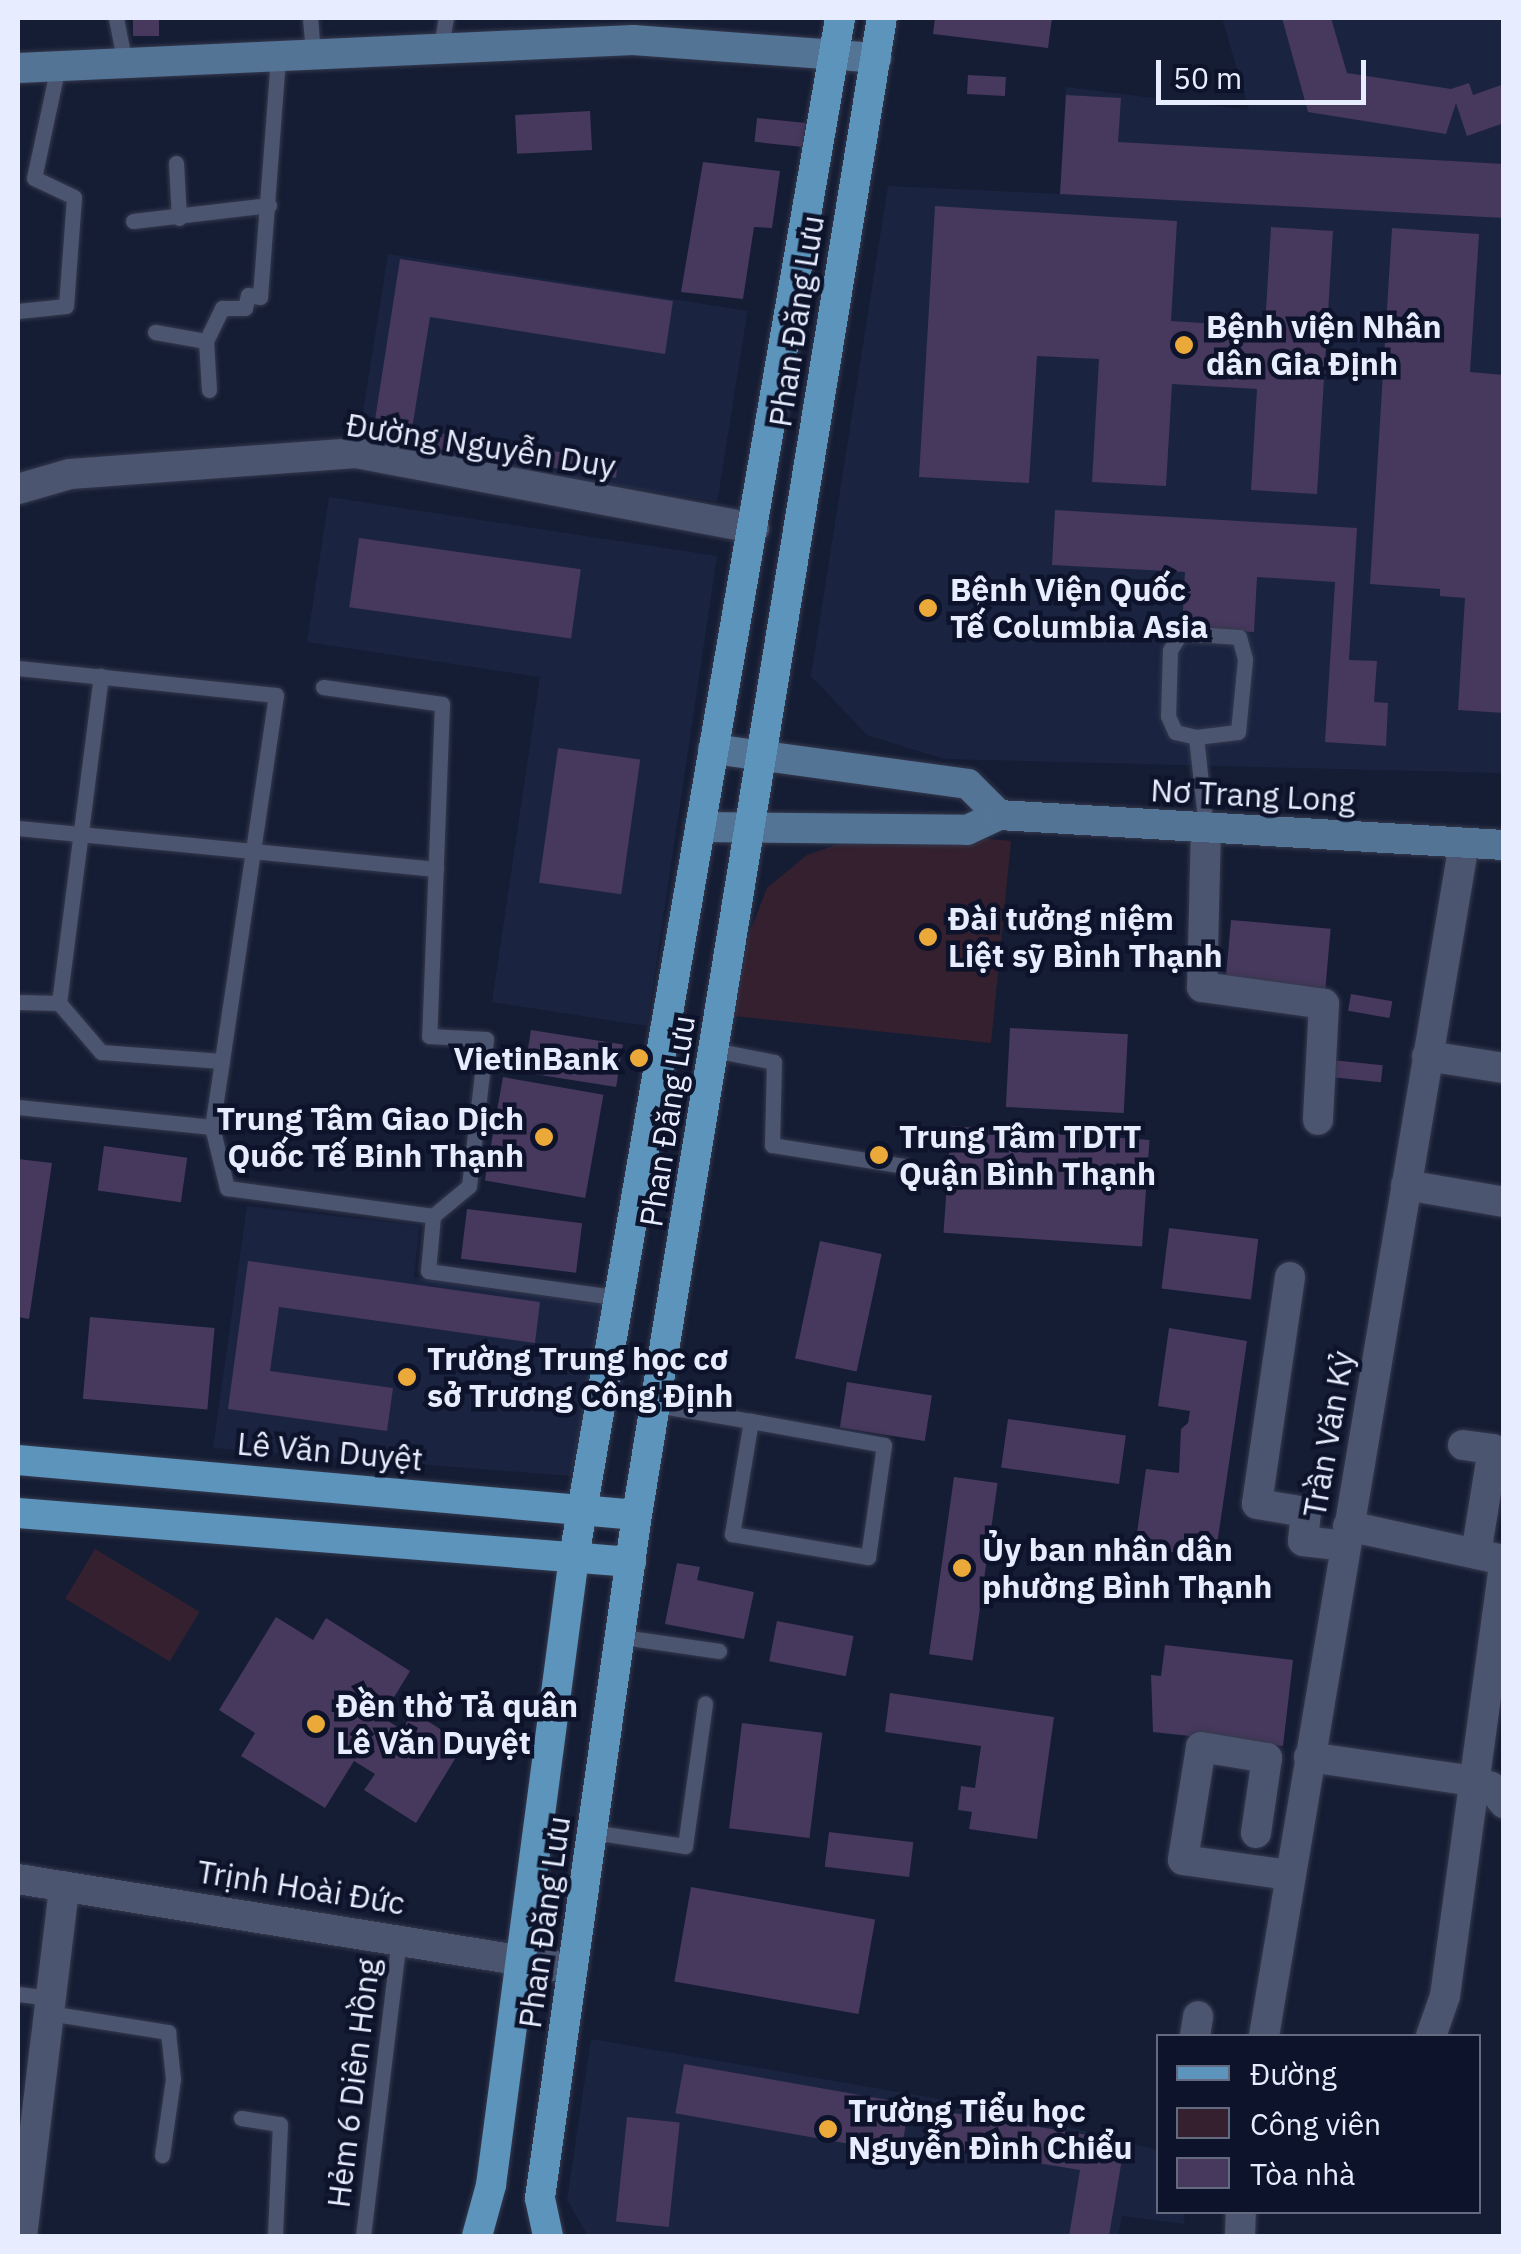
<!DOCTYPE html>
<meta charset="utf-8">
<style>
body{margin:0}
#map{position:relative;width:1521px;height:2254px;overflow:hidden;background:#151d34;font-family:"IBM Plex Sans",sans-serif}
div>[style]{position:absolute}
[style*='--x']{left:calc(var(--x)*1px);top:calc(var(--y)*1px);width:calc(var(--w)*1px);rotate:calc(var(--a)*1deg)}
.built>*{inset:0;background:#1a2441;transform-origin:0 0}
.green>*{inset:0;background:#34202f;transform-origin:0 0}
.building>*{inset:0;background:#47385d;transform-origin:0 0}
.roads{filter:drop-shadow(0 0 2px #35394d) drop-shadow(0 0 2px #35394d)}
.lane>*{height:15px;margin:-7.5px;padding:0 7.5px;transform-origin:7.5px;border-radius:7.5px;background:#4b5570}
.street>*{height:30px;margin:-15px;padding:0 15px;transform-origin:15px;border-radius:15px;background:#4b5570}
.secondary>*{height:30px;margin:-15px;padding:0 15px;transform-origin:15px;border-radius:15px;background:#547496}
.primary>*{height:30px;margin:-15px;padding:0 15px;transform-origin:15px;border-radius:15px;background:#5c94bc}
.dots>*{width:28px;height:28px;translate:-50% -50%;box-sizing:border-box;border:5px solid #0d132a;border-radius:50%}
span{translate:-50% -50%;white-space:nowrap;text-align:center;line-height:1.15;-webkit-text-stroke:9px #0d132a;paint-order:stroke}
.street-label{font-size:32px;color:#e7edfe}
.poi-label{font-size:32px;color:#e7edfe;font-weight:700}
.left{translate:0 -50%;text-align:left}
.right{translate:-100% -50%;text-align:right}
.frame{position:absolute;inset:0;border:20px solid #e7edfe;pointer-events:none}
.legend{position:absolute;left:1156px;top:2034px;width:325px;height:180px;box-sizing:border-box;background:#0d132a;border:2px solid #646a7f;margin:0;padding:12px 18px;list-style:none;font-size:30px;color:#e7edfe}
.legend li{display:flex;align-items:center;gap:20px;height:50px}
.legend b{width:50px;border:2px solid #646a7f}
.scale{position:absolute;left:1156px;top:60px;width:210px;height:45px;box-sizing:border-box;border:5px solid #e7edfe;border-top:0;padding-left:12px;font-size:30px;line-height:35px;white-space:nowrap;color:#e7edfe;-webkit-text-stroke:8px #0d132a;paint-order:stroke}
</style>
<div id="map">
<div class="built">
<i style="clip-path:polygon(1222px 18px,1503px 18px,1503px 773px,944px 759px,867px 735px,811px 676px,888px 186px,1060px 194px,1066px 87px,1249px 110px)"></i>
<i style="left:388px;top:254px;width:364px;height:193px;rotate:9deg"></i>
<i style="clip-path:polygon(329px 497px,717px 556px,647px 1026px,492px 1002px,540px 677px,307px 642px)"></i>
<i style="clip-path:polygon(247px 1206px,419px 1226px,414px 1277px,604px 1305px,571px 1476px,213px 1448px)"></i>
<i style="clip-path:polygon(591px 2039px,997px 2109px,1158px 2150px,1158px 2212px,1185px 2212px,1184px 2224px,1122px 2216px,1118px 2236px,588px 2236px,567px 2200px)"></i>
</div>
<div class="green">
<i style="clip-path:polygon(881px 829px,1011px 841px,991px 1043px,734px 1016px,748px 937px,767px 888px,807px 855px)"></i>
<i style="left:95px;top:1549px;width:122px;height:58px;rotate:31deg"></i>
</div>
<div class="building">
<i style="left:133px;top:18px;width:26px;height:18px"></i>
<i style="clip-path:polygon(935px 18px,1052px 18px,1048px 48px,933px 34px)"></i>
<i style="clip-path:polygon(1282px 18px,1331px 18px,1347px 73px,1451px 89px,1469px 83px,1473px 95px,1504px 84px,1504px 123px,1467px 136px,1456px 103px,1446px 134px,1308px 112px)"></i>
<i style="left:968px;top:75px;width:38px;height:19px;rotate:3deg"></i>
<i style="clip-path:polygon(1066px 95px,1121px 98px,1118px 142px,1504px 164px,1504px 218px,1060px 194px)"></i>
<i style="left:590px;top:111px;width:39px;height:75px;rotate:87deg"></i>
<i style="left:757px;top:118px;width:49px;height:24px;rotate:6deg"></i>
<i style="clip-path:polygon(703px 162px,780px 171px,772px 228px,754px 227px,743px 299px,681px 292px)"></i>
<i style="clip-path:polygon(935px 206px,1177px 221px,1171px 321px,1265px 327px,1271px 227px,1333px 231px,1317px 494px,1251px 490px,1257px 389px,1172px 384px,1166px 486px,1092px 482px,1099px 359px,1037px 356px,1029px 483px,919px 477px)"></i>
<i style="clip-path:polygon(1392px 228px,1479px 234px,1470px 372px,1504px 375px,1504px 713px,1458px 710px,1465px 598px,1440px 596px,1440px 589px,1370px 584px)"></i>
<i style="clip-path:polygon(400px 259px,673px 301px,665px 354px,430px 317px,412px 429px,618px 461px,616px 478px,372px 439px)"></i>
<i style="clip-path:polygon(1055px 510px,1357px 528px,1349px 660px,1377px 661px,1374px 702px,1388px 703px,1386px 746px,1325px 742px,1335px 582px,1257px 577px,1254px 632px,1182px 628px,1185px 572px,1052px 565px)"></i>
<i style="left:359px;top:538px;width:224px;height:70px;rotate:8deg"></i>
<i style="left:558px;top:748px;width:83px;height:136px;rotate:8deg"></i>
<i style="left:1231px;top:920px;width:100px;height:64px;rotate:5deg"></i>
<i style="left:1351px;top:994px;width:42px;height:17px;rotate:10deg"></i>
<i style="left:1010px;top:1028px;width:118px;height:79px;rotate:3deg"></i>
<i style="left:531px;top:1030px;width:93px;height:43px;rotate:9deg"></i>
<i style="left:1332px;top:1060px;width:51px;height:17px;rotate:6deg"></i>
<i style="left:503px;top:1077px;width:102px;height:105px;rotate:10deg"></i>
<i style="left:951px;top:1126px;width:199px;height:107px;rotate:4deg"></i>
<i style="left:104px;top:1146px;width:84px;height:45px;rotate:8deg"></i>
<i style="clip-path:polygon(18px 1159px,52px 1163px,29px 1319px,18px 1317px)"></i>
<i style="left:467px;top:1209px;width:116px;height:50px;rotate:7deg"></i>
<i style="left:1169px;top:1228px;width:90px;height:61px;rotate:7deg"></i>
<i style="left:820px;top:1241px;width:63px;height:120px;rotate:12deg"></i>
<i style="clip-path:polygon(248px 1261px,540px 1302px,535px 1343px,279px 1307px,270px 1371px,393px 1388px,387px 1431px,228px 1409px)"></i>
<i style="left:90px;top:1317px;width:125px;height:82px;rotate:5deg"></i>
<i style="clip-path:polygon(1169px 1328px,1247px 1341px,1215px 1558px,1135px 1547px,1146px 1469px,1179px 1473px,1181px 1429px,1188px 1423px,1190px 1411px,1158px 1406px)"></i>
<i style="left:847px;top:1382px;width:86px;height:46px;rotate:9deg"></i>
<i style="left:1008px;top:1419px;width:119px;height:49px;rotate:8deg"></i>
<i style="left:954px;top:1477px;width:44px;height:179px;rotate:8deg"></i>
<i style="clip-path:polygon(677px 1563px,700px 1567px,697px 1580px,754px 1592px,744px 1639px,665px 1624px)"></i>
<i style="clip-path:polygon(276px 1617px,313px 1640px,326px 1618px,410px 1671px,382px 1717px,402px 1730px,413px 1712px,464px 1744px,416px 1823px,364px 1790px,375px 1774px,354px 1761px,325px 1808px,241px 1756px,255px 1733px,219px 1710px)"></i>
<i style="left:777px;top:1621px;width:78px;height:41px;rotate:11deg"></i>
<i style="clip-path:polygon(1165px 1645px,1293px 1660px,1283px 1746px,1153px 1732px,1151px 1675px,1161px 1676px)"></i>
<i style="clip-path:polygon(890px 1693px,1054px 1717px,1037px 1839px,969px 1829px,972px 1812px,958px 1810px,961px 1786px,975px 1788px,981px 1746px,885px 1732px)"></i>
<i style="left:742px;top:1723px;width:81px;height:106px;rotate:7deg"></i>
<i style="left:829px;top:1832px;width:85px;height:35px;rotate:7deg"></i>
<i style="left:691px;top:1887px;width:187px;height:96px;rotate:10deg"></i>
<i style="left:684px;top:2064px;width:229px;height:50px;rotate:10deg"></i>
<i style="clip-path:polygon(929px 2109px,1125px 2141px,1109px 2236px,1069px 2236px,1080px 2170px,923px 2144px)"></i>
<i style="left:627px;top:2117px;width:53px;height:105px;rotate:6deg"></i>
</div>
<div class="roads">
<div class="lane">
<i style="--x:116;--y:18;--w:47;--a:78.9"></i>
<i style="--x:310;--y:18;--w:36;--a:85"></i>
<i style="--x:441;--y:46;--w:28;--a:-80"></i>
<i style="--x:176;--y:163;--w:55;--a:86.9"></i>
<i style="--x:133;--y:221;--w:137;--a:-6.7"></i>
<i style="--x:18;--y:311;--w:48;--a:-5.9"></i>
<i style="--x:66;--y:306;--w:109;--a:-85.8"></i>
<i style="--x:74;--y:197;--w:44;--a:-154.6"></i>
<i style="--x:34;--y:178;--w:115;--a:-77.9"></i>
<i style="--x:155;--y:332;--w:52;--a:10"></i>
<i style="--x:206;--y:341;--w:37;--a:-64"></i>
<i style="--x:222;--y:308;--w:23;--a:0"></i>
<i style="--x:245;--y:308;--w:13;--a:-77"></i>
<i style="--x:248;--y:295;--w:12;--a:9"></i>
<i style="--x:260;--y:297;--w:242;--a:-85.7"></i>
<i style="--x:206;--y:341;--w:49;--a:86.5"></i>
<i style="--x:18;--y:668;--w:259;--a:6"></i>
<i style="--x:276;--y:695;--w:370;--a:98.4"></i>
<i style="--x:323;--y:687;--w:120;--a:8.1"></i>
<i style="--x:442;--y:704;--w:332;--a:92.2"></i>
<i style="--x:429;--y:1036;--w:57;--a:3"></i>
<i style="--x:486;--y:1039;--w:148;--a:96.6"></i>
<i style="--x:469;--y:1186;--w:47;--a:140.2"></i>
<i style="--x:433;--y:1216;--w:55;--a:95.2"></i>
<i style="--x:428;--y:1271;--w:194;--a:8"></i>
<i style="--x:1196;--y:737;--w:42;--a:-6.8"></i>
<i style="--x:1238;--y:732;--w:73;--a:-84.5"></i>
<i style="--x:1245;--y:659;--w:23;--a:-105"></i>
<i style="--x:1239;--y:637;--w:58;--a:-176.1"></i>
<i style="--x:1181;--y:633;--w:20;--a:123"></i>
<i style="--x:1170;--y:650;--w:66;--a:91.7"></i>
<i style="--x:1168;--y:716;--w:17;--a:66"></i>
<i style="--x:1175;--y:732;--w:22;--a:13"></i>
<i style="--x:1196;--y:737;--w:91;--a:83.7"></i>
<i style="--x:18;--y:828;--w:420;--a:5.6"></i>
<i style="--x:18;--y:1002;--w:41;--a:1.4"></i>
<i style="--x:59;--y:1003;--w:65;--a:49.4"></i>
<i style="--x:101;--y:1052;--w:121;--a:4.3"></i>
<i style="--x:222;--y:1061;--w:67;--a:98.6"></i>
<i style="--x:212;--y:1127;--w:63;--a:76.2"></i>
<i style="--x:227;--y:1188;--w:208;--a:7.7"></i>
<i style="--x:59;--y:1003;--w:330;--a:-82.7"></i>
<i style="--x:714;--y:1050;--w:61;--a:11.3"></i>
<i style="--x:774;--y:1062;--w:83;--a:91.4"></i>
<i style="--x:772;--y:1145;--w:134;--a:9"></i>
<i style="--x:18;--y:1107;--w:195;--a:5.9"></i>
<i style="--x:655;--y:1405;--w:50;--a:9.3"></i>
<i style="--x:704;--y:1413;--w:48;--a:9.7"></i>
<i style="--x:751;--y:1421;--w:135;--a:10.2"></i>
<i style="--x:884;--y:1445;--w:113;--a:98.1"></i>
<i style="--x:868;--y:1557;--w:138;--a:-170.4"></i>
<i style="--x:732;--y:1534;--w:115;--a:-80.5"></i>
<i style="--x:622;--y:1637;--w:98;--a:8.2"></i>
<i style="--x:592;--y:1832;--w:94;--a:8.6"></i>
<i style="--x:685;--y:1846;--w:144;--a:-82"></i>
<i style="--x:18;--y:1994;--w:32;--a:7"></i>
<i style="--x:49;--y:2013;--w:121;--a:9.1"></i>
<i style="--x:168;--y:2032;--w:47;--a:83.9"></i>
<i style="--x:173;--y:2079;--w:77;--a:98.2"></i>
<i style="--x:241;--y:2118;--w:39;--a:9"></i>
<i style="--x:280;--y:2124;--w:112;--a:92.6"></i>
<i style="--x:363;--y:2236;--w:301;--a:-83.1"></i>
</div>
<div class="street">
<i style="--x:18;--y:489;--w:54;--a:-16.1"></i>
<i style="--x:70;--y:474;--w:287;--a:-4.2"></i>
<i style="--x:356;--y:453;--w:405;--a:10.7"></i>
<i style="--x:1206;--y:827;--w:160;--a:91.4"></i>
<i style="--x:1202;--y:987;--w:123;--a:7.9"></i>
<i style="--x:1324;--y:1004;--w:116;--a:93"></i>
<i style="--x:1427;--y:1056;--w:78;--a:8.9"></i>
<i style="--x:1406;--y:1185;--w:99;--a:9.8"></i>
<i style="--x:1290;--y:1277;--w:229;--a:98.3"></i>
<i style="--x:1257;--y:1504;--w:50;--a:9.3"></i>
<i style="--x:1306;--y:1512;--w:29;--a:96"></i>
<i style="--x:1303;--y:1541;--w:42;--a:6.8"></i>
<i style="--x:1463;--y:1445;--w:30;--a:8"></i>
<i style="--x:1493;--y:1449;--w:106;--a:99.2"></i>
<i style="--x:1348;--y:1526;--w:160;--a:12.3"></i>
<i style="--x:1309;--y:1757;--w:167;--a:8.3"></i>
<i style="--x:1474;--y:1781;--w:18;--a:19"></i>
<i style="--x:1491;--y:1787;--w:21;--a:51"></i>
<i style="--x:1256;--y:1833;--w:76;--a:-81.7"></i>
<i style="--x:1267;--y:1758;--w:67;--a:-170.5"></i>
<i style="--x:1201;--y:1747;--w:114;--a:99.1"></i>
<i style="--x:1183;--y:1860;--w:106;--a:8.1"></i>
<i style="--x:18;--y:1879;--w:562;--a:9.21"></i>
<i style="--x:1195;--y:2036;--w:20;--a:-81"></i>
<i style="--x:1264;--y:2036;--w:1210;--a:-80.48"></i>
<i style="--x:1431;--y:2036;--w:42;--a:-70.7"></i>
<i style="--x:1445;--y:1996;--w:435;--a:-82.2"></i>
<i style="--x:22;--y:2236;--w:352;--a:-83.1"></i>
<i style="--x:1240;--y:2236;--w:24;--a:-88"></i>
</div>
<div class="secondary">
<i style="--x:18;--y:68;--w:616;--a:-2.61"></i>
<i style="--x:633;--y:40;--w:244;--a:4.2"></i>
<i style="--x:713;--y:749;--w:257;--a:7.8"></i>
<i style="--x:968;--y:784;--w:44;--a:45"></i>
<i style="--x:700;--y:827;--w:267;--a:0.6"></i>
<i style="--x:967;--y:830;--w:35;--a:-25"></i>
<i style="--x:999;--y:815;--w:506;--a:3.4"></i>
</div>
<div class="primary">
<i style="--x:18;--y:1460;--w:621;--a:5.08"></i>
<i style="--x:18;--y:1513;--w:615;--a:4.57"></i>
<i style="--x:477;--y:2236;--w:53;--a:-74.6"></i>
<i style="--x:491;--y:2185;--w:633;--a:-82.47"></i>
<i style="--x:574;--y:1557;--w:1562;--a:-80.19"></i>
<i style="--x:548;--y:2236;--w:39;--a:-102"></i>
<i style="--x:540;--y:2198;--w:690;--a:-81.92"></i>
<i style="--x:637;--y:1515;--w:1517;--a:-80.71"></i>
</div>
</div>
<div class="dots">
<i style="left:1184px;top:345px;background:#eba939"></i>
<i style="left:928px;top:608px;background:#eba939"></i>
<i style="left:928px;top:937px;background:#eba939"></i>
<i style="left:639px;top:1058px;background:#eba939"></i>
<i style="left:544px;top:1137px;background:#eba939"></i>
<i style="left:879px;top:1155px;background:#eba939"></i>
<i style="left:407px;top:1377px;background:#eba939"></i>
<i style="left:962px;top:1568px;background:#eba939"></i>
<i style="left:316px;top:1724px;background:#eba939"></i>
<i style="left:828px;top:2129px;background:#eba939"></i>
</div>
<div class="street-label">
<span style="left:796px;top:321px;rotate:-81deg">Phan Đăng Lưu</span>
<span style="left:481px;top:445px;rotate:9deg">Đường Nguyễn Duy</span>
<span style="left:1253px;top:795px;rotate:3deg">Nơ Trang Long</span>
<span style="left:667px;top:1121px;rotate:-81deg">Phan Đăng Lưu</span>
<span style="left:1328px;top:1434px;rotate:-80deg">Trần Văn Kỷ</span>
<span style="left:330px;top:1451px;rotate:5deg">Lê Văn Duyệt</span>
<span style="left:301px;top:1887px;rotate:9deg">Trịnh Hoài Đức</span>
<span style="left:544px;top:1922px;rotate:-82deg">Phan Đăng Lưu</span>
<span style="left:353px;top:2083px;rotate:-83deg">Hẻm 6 Diên Hồng</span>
</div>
<div class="poi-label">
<span class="left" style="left:1206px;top:345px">Bệnh viện Nhân<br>dân Gia Định</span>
<span class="left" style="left:950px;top:608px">Bệnh Viện Quốc<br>Tế Columbia Asia</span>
<span class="left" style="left:948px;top:937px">Đài tưởng niệm<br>Liệt sỹ Bình Thạnh</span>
<span class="right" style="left:619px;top:1058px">VietinBank</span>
<span class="right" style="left:524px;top:1137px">Trung Tâm Giao Dịch<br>Quốc Tế Binh Thạnh</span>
<span class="left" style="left:899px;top:1155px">Trung Tâm TDTT<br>Quận Bình Thạnh</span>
<span class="left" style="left:427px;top:1377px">Trường Trung học cơ<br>sở Trương Công Định</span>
<span class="left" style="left:982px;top:1568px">Ủy ban nhân dân<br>phường Bình Thạnh</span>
<span class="left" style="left:336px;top:1724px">Đền thờ Tả quân<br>Lê Văn Duyệt</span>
<span class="left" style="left:848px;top:2129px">Trường Tiểu học<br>Nguyễn Đình Chiểu</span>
</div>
<div class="frame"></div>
<ul class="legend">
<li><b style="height:12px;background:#5c94bc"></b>Đường</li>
<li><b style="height:28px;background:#34202f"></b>Công viên</li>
<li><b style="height:28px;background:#47385d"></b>Tòa nhà</li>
</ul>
<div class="scale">50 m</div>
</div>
